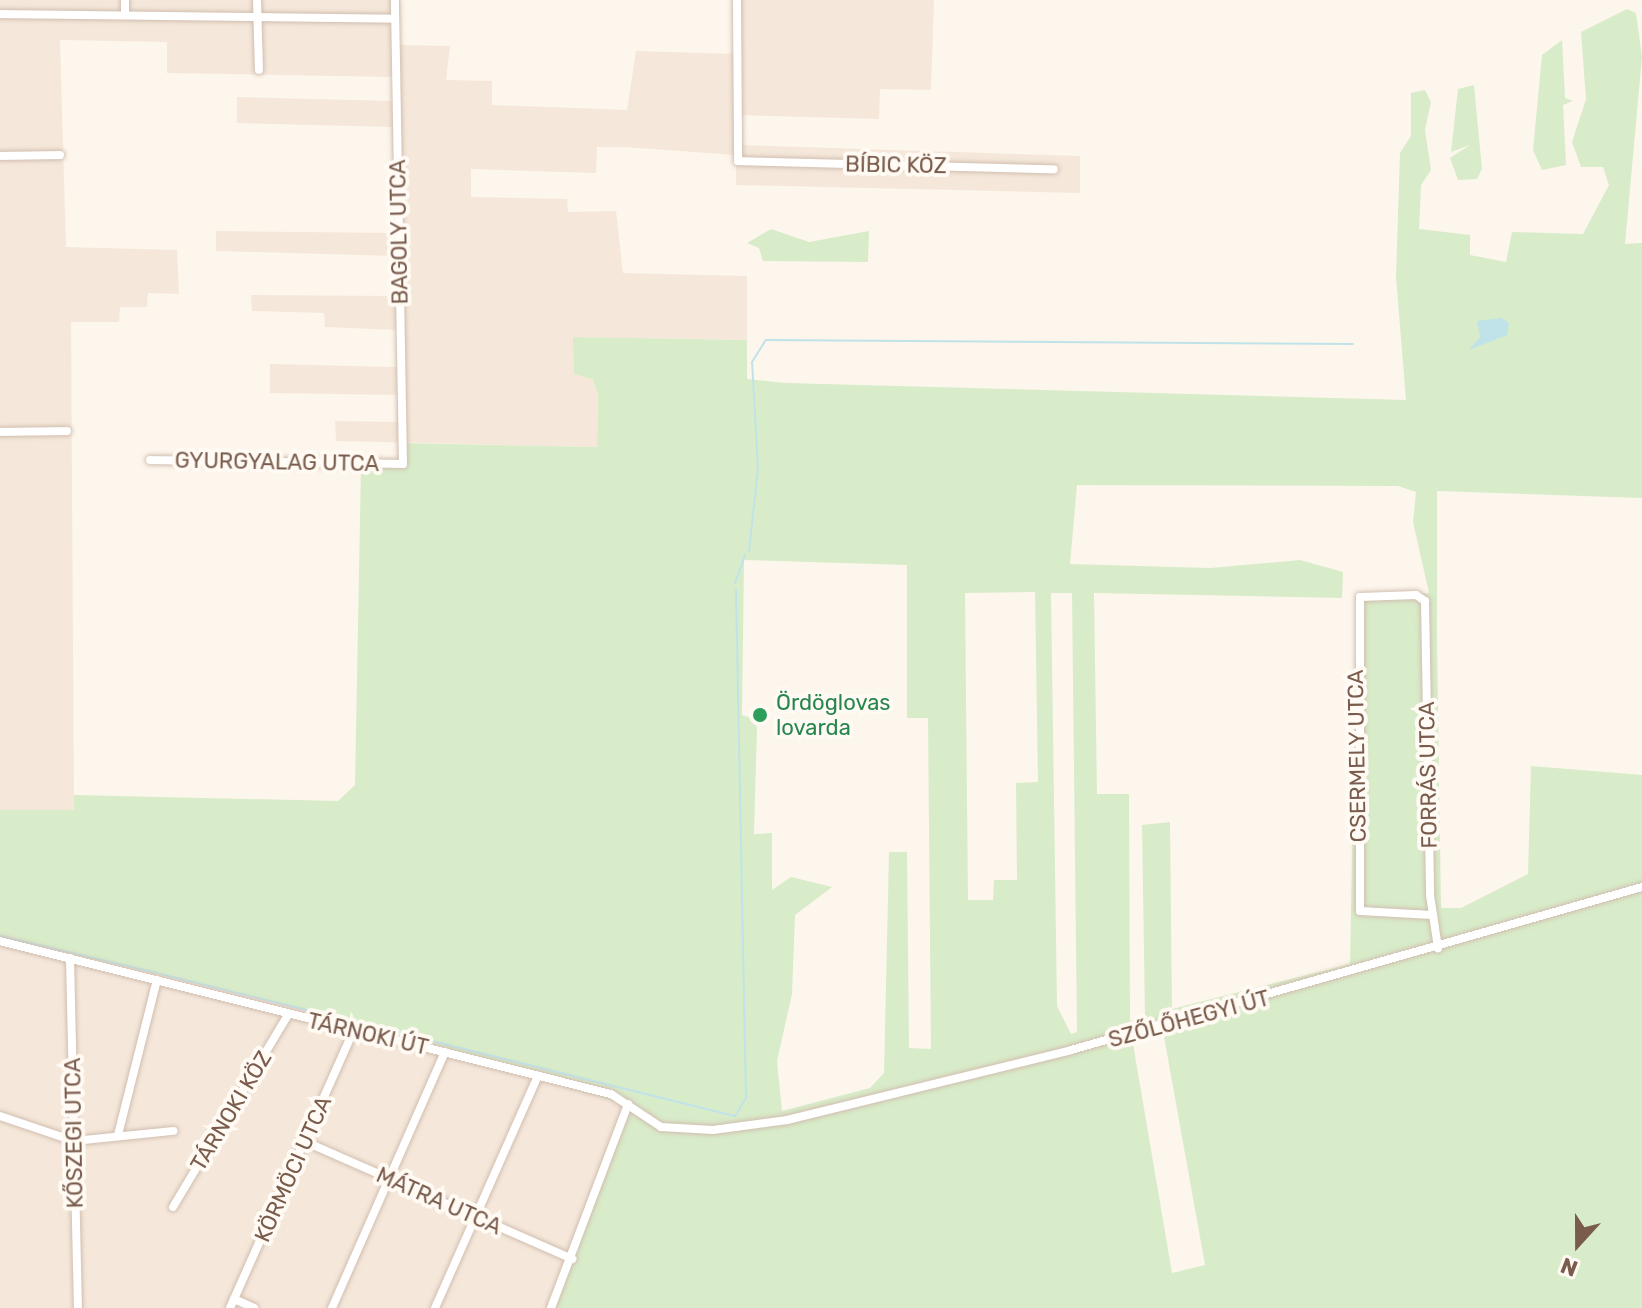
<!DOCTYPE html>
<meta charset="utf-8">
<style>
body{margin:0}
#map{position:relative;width:1642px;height:1308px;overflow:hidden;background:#fdf6ec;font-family:Rubik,sans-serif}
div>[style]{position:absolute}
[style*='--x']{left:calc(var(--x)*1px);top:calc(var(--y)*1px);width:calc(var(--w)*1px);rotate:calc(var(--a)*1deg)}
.residential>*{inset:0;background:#f5e8da}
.green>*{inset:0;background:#d8ecc9}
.water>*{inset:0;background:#bfe3e8}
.stream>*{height:2px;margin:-1px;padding:0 1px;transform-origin:1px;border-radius:1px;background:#bfe3e8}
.roads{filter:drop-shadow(0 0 2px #d1beb0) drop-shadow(0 0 2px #d1beb0)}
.street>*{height:8px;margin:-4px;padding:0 4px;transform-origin:4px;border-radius:4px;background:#fff}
.dots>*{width:22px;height:22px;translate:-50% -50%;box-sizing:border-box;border:4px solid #fffaf3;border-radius:50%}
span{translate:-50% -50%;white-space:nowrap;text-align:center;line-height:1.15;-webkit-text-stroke:8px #fffaf3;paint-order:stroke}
.street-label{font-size:22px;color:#7a5c4d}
.leisure-label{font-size:22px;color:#27864d}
.left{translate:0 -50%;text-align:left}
.north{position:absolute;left:1538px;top:1204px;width:80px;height:80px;-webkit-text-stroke:6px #fffaf3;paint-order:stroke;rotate:201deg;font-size:22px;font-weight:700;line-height:32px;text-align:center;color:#7a5c4d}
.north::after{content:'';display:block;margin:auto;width:28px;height:36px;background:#7a5c4d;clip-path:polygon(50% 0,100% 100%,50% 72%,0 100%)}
</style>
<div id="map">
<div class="residential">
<i style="clip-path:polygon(0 0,400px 0,400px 45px,450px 46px,446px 80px,492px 81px,492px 105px,627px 110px,636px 51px,736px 54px,734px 0,934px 0,931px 90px,880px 89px,879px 119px,740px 115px,740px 145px,1080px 156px,1080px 193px,736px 185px,736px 155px,623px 147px,597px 147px,596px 173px,471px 169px,471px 197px,567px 199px,568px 212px,616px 211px,623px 273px,747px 276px,747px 340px,573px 337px,598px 393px,597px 447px,336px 441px,335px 421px,397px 422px,397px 395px,270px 393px,270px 364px,396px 367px,397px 330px,325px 327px,324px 313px,252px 311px,251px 295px,395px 296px,396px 256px,216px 251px,216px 231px,395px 233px,392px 127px,237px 123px,237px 97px,393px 101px,393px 77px,167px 73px,167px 42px,60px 40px,66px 247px,177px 250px,179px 294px,148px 293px,147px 307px,120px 307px,119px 322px,71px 322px,74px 810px,0 810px)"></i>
<i style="clip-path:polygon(0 937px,378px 1027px,632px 1106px,552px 1308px,0 1308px)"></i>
</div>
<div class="green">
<i style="clip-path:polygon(evenodd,1627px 9px,1636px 13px,1642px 57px,1625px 244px,1642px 243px,1642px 498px,1437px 491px,1437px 639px,1441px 908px,1461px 908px,1528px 874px,1531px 766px,1642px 775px,1642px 1308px,552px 1308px,632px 1107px,378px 1027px,0 937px,0 810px,74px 810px,74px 795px,338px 801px,355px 785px,361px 466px,401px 463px,401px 443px,597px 447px,598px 394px,592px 379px,574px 374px,573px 337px,747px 340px,747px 379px,786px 383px,1406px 400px,1396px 277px,1400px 153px,1411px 136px,1411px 93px,1425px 90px,1431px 102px,1425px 130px,1431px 170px,1421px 185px,1419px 229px,1470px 235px,1470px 255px,1506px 262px,1512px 232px,1583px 234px,1609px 185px,1603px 167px,1581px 167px,1572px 142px,1586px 99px,1581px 32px,1627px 9px,1077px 485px,1398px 486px,1416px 492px,1413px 522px,1429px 593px,1357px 595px,1350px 964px,1172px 1009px,1170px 822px,1142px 825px,1145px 1017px,1130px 1021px,1129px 794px,1097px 794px,1094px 593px,1342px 598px,1343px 572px,1300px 560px,1210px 568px,1070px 564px,1077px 485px,1627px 9px,744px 560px,907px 565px,907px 718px,928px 718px,931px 1049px,909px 1048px,907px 852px,889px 852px,884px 1073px,870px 1088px,782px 1111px,777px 1061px,792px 994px,795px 915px,832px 887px,791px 877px,772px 890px,772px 833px,754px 834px,757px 728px,755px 719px,742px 715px,744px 560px,1627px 9px,1035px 592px,1038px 782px,1016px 783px,1017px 880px,994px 880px,993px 900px,968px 900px,965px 593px,1035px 592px,1627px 9px,1051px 593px,1072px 593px,1077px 1032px,1071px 1034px,1057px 1006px,1051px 593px,1627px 9px,1163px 1031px,1205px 1265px,1172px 1273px,1132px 1038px,1163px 1031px)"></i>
<i style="clip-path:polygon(1562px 40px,1565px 98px,1573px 101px,1563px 105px,1566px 165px,1542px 170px,1533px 150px,1542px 55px)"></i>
<i style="clip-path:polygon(1474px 85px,1482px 169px,1477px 179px,1458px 180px,1450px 158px,1470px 145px,1451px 152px,1458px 89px)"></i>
<i style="clip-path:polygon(771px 229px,809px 242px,869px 231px,868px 262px,763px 261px,759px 248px,747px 243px)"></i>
</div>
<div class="water">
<i style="clip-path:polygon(1501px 318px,1509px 323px,1507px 335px,1469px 350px,1480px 337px,1477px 321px)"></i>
</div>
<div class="stream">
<i style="--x:749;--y:551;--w:83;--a:-83.8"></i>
<i style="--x:758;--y:468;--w:106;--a:-93.2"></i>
<i style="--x:752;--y:362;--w:26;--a:-58"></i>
<i style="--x:766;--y:340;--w:587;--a:0.39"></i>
<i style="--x:735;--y:583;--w:30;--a:-70"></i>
<i style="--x:0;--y:936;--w:162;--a:13.2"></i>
<i style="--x:161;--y:974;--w:591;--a:13.9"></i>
<i style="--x:735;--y:1116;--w:21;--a:-59"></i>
<i style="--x:746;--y:1098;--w:508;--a:-91.13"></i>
</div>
<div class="roads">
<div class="street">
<i style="--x:125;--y:0;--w:14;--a:90"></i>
<i style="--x:257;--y:0;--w:70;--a:88.4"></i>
<i style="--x:737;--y:0;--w:161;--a:89.6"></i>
<i style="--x:738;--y:161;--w:316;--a:1.5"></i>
<i style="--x:0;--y:14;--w:395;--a:0.7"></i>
<i style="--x:0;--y:156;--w:60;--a:-1"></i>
<i style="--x:0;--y:432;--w:67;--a:-0.9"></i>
<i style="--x:150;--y:460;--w:253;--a:0.9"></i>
<i style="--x:403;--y:464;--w:464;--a:-91"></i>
<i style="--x:1432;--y:915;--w:72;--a:-176.8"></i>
<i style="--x:1360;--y:911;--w:314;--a:-90"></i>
<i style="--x:1360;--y:597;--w:56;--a:-2"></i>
<i style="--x:1416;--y:595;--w:11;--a:34"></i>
<i style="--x:1425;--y:601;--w:294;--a:89"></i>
<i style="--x:1430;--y:895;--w:54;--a:81.4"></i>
<i style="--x:0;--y:941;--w:630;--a:14.06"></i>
<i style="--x:611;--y:1094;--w:60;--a:33.4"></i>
<i style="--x:661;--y:1127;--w:52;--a:3.3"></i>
<i style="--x:713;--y:1130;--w:75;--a:-7.7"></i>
<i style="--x:787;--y:1120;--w:292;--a:-13.8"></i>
<i style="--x:1071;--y:1050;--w:594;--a:-15.93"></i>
<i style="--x:70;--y:958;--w:350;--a:88.7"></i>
<i style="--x:0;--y:1116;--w:78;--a:18.7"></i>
<i style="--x:74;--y:1141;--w:100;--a:-5.8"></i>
<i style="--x:118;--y:1135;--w:160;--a:-75.9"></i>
<i style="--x:306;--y:1142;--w:291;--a:23.7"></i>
<i style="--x:173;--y:1207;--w:224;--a:-59.1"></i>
<i style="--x:234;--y:1299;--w:22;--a:24"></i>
<i style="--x:230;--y:1308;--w:305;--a:-66"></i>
<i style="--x:332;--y:1308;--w:280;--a:-66.2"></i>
<i style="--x:435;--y:1308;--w:254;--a:-66.1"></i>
<i style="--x:551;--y:1308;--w:218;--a:-69.3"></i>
</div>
</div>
<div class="dots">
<i style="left:760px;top:715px;background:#2e9e5b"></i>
</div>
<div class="street-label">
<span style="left:896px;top:165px;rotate:1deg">BÍBIC KÖZ</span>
<span style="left:399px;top:232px;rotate:-91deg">BAGOLY UTCA</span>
<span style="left:277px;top:462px;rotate:1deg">GYURGYALAG UTCA</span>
<span style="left:1357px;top:756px;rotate:-91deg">CSERMELY UTCA</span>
<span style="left:1428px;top:775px;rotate:-91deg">FORRÁS UTCA</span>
<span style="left:1189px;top:1019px;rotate:-15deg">SZŐLŐHEGYI ÚT</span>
<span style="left:368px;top:1034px;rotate:13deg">TÁRNOKI ÚT</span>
<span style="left:231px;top:1111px;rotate:-59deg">TÁRNOKI KÖZ</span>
<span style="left:74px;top:1133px;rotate:-91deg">KŐSZEGI UTCA</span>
<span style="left:293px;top:1169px;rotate:-66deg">KÖRMÖCI UTCA</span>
<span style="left:439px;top:1201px;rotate:24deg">MÁTRA UTCA</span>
</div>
<div class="leisure-label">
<span class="left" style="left:776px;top:715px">Ördöglovas<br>lovarda</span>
</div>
<div class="north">N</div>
</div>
